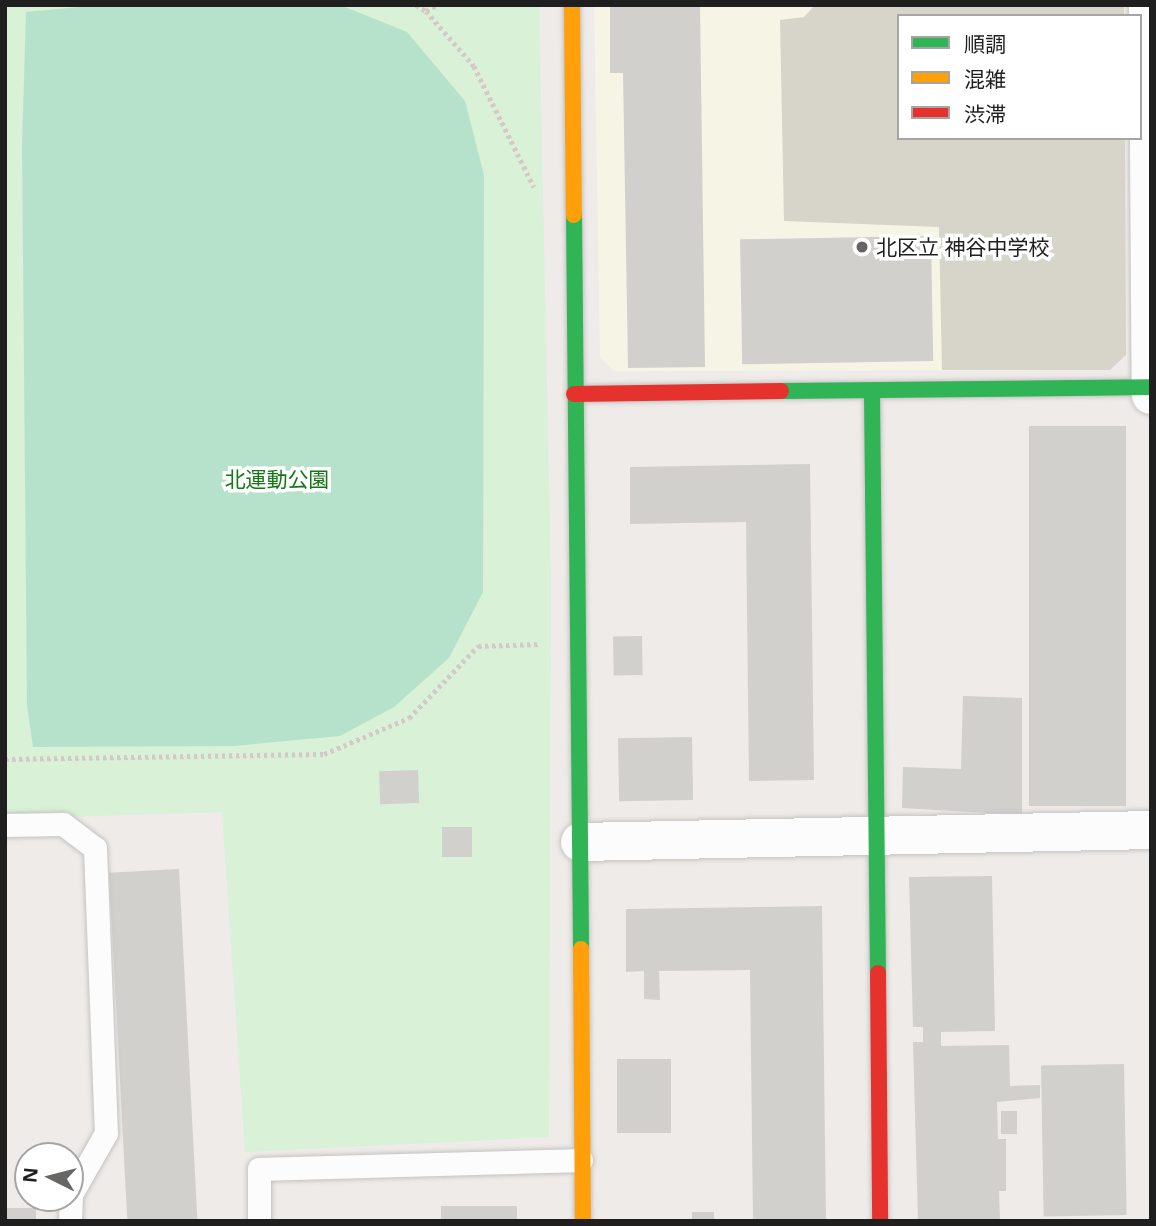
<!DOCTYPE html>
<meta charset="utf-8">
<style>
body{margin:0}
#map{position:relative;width:1156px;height:1226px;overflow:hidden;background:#eeebe8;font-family:"Open Sans","Noto Sans JP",sans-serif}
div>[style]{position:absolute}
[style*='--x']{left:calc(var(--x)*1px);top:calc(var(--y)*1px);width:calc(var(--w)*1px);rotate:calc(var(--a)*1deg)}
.education>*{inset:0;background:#f6f4e5}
.construction>*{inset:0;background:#d7d4ca}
.park>*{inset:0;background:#d9f1d6}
.pitch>*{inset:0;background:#b6e2cc}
.building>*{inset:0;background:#d2d0cd;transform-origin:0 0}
.path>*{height:4.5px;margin-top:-2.25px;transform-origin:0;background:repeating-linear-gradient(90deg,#d6c8c7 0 3.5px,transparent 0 7px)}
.roads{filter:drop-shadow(0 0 2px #c5c3c2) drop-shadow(0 0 2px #c5c3c2)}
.lane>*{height:23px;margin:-11.5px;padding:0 11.5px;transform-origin:11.5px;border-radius:11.5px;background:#fcfcfc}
.street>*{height:38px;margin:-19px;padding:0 19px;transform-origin:19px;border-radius:19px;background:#fcfcfc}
.fast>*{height:16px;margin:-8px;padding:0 8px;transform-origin:8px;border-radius:8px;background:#30b455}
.slow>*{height:16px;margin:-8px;padding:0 8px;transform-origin:8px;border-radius:8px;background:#ff9f0a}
.jam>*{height:16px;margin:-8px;padding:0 8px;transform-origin:8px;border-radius:8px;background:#e5322d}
.dots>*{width:19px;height:19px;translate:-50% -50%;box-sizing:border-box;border:4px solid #fff;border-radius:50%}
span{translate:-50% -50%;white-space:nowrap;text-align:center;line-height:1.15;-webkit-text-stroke:7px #fff;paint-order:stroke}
.poi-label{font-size:21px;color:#1f1f1f}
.left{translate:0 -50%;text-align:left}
.park-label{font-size:21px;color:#137813}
.frame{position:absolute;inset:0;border:7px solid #1f1f1f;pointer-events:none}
.legend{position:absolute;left:897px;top:14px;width:245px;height:126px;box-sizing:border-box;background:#fff;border:2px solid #a5a5a5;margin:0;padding:9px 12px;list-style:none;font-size:21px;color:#1f1f1f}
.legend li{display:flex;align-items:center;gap:14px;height:35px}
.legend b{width:35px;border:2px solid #a5a5a5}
.north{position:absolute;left:14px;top:1142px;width:70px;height:70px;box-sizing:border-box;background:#fff;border:2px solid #a5a5a5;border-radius:50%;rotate:276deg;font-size:19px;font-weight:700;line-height:28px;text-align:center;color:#1f1f1f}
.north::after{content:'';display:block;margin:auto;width:24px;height:32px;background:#676665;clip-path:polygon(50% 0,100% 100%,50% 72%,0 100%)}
</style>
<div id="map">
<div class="education">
<i style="clip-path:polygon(594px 5px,1124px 5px,1124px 16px,899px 16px,899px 138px,1125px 138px,1126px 355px,1110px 370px,614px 371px,600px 358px)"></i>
</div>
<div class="construction">
<i style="clip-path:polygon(815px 5px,1124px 5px,1124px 16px,899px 16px,899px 138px,1125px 138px,1126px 355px,1110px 370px,942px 370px,939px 227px,784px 221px,780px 20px,804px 17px)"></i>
</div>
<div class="park">
<i style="clip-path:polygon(5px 5px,539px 5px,551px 578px,549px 1137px,245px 1152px,222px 812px,5px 819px)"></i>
</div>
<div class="pitch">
<i style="clip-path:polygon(100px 5px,340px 5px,407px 32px,465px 101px,484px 175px,483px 592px,449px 658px,394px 707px,340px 736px,234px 746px,33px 747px,27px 705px,22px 145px,26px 12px)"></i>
</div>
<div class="building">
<i style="clip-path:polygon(610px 5px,700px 5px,705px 367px,628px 368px,623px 73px,610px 73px)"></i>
<i style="left:931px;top:236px;width:125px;height:191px;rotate:89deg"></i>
<i style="left:1126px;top:426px;width:380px;height:97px;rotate:90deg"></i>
<i style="clip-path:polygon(810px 464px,814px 780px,749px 781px,746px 522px,630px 524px,630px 467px)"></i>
<i style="left:642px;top:636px;width:39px;height:29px;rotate:89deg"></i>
<i style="clip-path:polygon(963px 696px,1022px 698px,1022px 815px,902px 808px,903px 767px,961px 769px)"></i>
<i style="left:692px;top:737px;width:63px;height:74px;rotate:89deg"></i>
<i style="left:418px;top:770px;width:33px;height:39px;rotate:88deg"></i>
<i style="left:442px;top:827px;width:30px;height:30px"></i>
<i style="left:179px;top:869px;width:352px;height:70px;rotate:87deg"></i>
<i style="clip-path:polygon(992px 876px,995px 1031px,941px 1032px,941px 1046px,1009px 1045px,1010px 1086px,1040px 1085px,1040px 1098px,997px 1102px,998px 1139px,1006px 1139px,1006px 1191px,999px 1191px,1000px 1221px,918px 1221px,913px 1042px,923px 1042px,923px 1027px,913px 1027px,909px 877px)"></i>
<i style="clip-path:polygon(822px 906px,826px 1221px,753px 1221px,750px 970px,659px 971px,660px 1000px,644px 999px,644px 971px,626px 972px,626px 909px)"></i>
<i style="left:617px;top:1059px;width:54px;height:74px"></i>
<i style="left:1124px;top:1064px;width:151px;height:83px;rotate:89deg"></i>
<i style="left:1001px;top:1111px;width:16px;height:23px"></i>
<i style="left:441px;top:1206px;width:76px;height:15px"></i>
<i style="left:5px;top:1208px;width:31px;height:13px"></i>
<i style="left:692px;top:1212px;width:22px;height:9px"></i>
</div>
<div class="path">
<i style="--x:416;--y:5;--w:12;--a:31"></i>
<i style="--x:426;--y:11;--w:73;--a:48.9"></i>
<i style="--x:474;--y:66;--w:135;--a:63.6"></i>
<i style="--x:426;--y:11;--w:13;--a:-29"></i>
<i style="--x:5;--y:759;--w:319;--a:-0.9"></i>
<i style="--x:324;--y:754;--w:92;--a:-23"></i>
<i style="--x:409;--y:718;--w:100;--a:-46.2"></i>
<i style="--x:478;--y:646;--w:61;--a:-1.9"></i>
</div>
<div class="roads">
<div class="lane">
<i style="--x:5;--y:825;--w:58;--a:-1"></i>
<i style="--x:63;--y:824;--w:40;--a:37"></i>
<i style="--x:95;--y:848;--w:285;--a:87.8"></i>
<i style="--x:106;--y:1133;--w:70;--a:119.8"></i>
<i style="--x:71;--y:1194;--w:27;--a:92"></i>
<i style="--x:259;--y:1221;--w:52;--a:-90"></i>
<i style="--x:259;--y:1169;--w:322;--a:-1.6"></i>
</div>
<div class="street">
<i style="--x:1148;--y:5;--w:390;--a:89.6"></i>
<i style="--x:580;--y:842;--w:571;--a:-1.2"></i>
</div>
<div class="fast">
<i style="--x:574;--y:215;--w:734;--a:89.45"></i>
<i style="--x:781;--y:391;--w:370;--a:-0.6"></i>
<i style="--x:872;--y:393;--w:580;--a:89.41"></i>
</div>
<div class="slow">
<i style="--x:572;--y:5;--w:210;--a:89.5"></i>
<i style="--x:581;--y:949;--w:272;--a:89.6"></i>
</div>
<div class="jam">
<i style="--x:574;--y:394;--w:207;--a:-0.8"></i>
<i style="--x:878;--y:973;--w:248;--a:89.5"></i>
</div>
</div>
<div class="dots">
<i style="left:862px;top:247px;background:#676665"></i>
</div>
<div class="poi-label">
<span class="left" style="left:876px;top:247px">北区立 神谷中学校</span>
</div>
<div class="park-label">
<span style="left:277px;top:479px">北運動公園</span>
</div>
<div class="frame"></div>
<ul class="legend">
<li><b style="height:9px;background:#30b455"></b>順調</li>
<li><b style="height:9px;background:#ff9f0a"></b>混雑</li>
<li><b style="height:9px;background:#e5322d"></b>渋滞</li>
</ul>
<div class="north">N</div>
</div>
